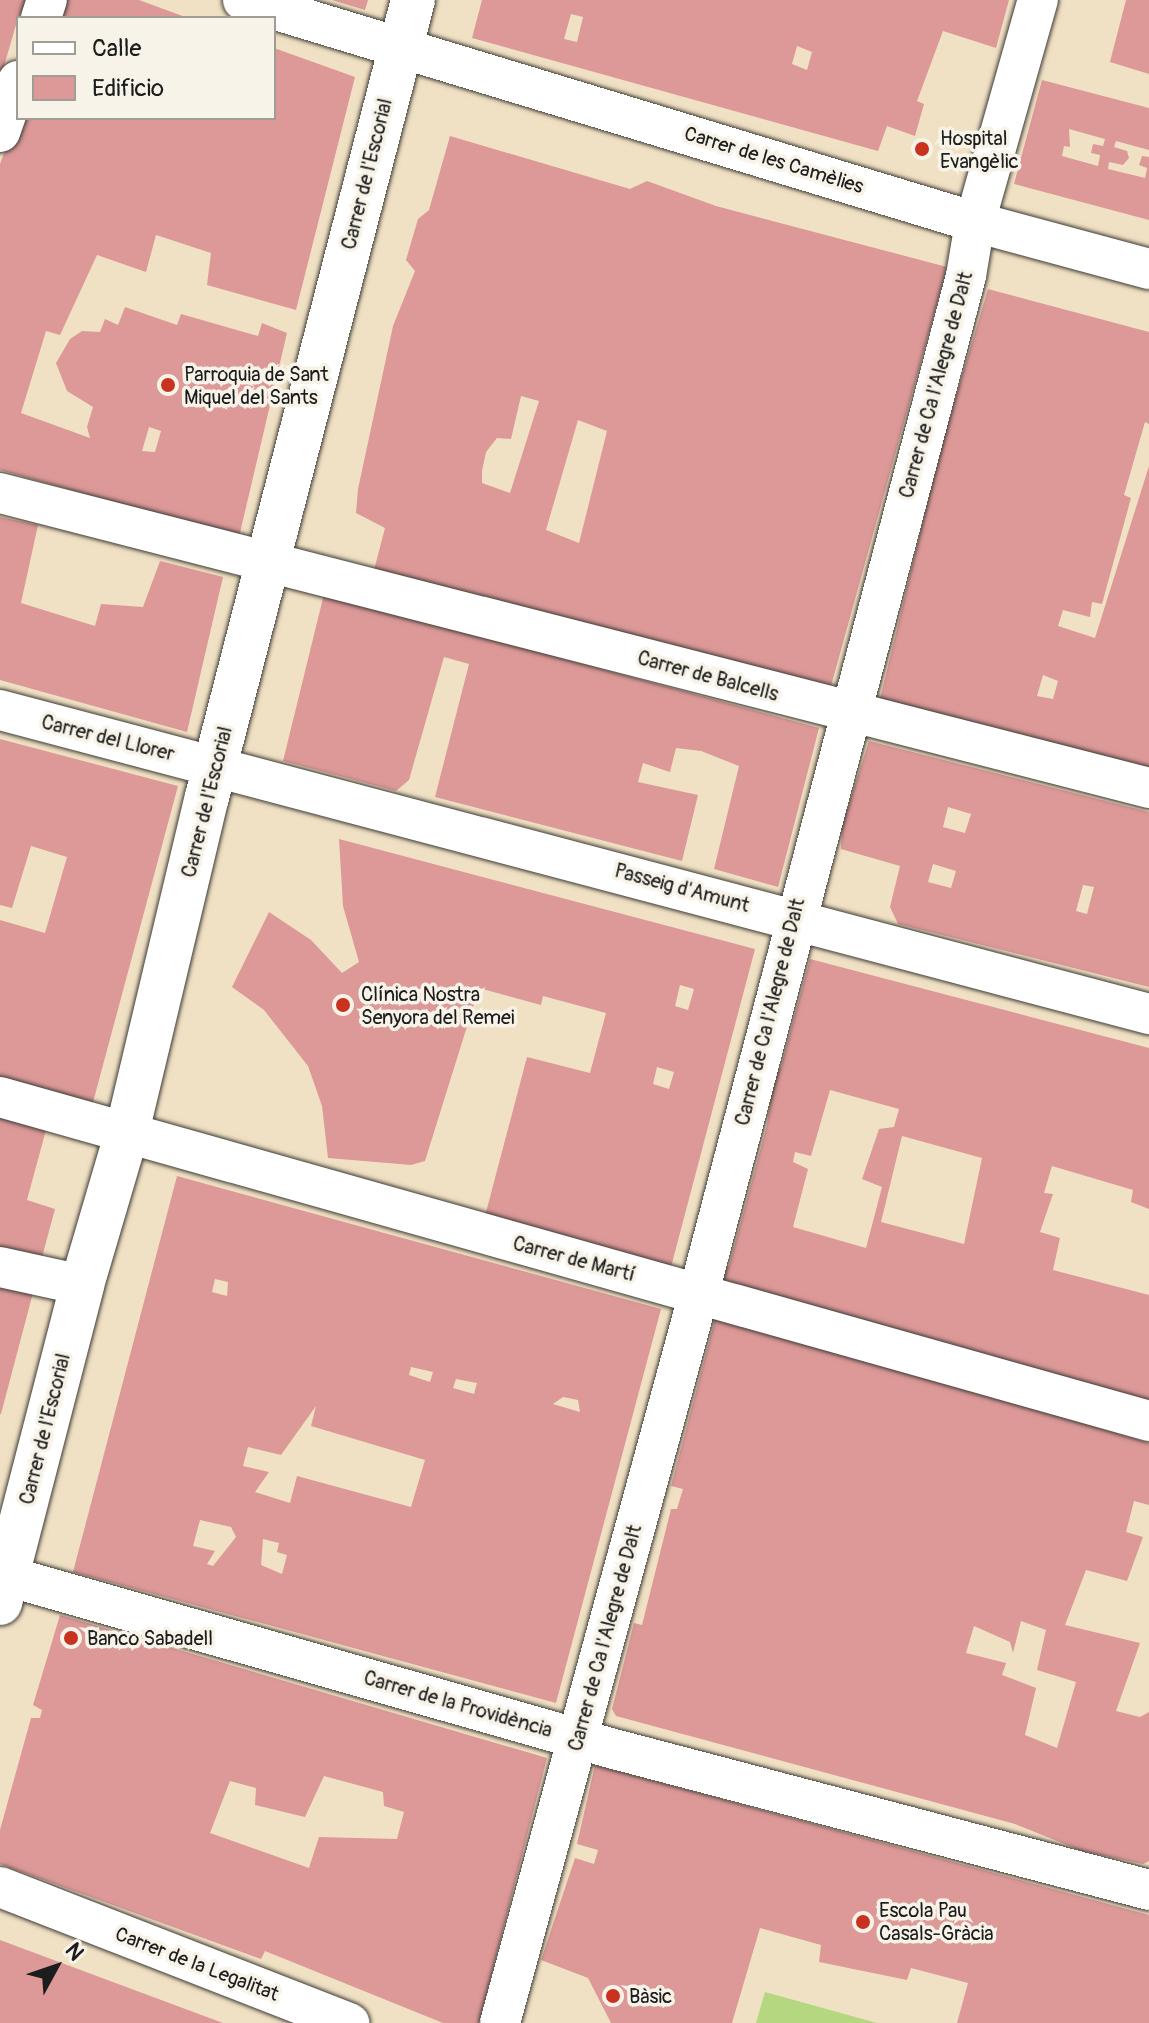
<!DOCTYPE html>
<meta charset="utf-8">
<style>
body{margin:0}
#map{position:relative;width:1149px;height:2023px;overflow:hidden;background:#f1e1c4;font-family:Pangolin,sans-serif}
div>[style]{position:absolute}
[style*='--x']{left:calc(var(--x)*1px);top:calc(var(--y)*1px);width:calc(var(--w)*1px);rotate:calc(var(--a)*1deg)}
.green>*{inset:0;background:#b4d77f}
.building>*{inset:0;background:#dc9998}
.roads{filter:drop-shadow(0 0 2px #3c3a35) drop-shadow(0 0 2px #3c3a35)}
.minor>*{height:40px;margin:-20px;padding:0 20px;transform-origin:20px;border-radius:20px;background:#fff}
.tertiary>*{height:44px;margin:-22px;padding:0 22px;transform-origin:22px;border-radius:22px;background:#fff}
.dots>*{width:22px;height:22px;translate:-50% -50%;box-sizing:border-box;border:4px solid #f7f3e8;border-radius:50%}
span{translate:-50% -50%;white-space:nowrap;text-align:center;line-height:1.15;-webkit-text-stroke:7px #f7f3e8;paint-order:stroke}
.poi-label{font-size:20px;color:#1c1c1c}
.left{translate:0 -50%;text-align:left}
.street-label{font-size:20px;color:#1c1c1c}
.legend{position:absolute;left:16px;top:16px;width:260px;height:104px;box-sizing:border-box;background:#f7f3e8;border:2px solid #9f9d96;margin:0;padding:10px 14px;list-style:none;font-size:24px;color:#1c1c1c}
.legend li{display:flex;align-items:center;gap:16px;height:40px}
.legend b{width:40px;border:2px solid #9f9d96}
.north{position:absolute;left:16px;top:1927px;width:80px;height:80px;-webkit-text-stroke:6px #f7f3e8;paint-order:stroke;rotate:50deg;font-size:22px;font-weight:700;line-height:32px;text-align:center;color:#1c1c1c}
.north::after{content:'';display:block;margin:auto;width:28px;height:36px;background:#1c1c1c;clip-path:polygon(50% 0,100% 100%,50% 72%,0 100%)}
</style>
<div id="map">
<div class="green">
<i style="clip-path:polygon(765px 1992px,877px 2023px,756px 2023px)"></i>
</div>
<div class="building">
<i style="clip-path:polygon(0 0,29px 0,18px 18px,0 80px)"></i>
<i style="clip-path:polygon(65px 0,139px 0,188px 18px,57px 18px)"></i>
<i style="clip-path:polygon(332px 0,368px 0,365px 10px)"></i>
<i style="clip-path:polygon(evenodd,482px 0,1009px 0,996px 48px,943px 31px,917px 101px,924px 104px,915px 136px,887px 126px,878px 151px,472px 38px,482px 0,571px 14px,583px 17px,577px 42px,564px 39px,571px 14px,482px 0,797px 46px,812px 52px,807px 70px,792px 64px,797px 46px)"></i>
<i style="clip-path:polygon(1126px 0,1149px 0,1149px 74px,1110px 62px)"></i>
<i style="clip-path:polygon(evenodd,274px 48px,355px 77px,296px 310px,207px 285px,211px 253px,156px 235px,146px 272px,97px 255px,60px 335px,46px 331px,21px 413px,90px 438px,87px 427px,93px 407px,67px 391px,56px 363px,70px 339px,82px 331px,100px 332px,105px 319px,118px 325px,125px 307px,177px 325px,181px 314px,258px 336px,262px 323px,287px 333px,239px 537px,0 470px,0 164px,17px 118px,274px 118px,274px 48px,149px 427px,161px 431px,155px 452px,142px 451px,149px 427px)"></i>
<i style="clip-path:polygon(evenodd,1042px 80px,1149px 108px,1149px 150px,1116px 141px,1114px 147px,1127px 151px,1129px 158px,1123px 165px,1109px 162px,1108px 169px,1145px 178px,1147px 168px,1139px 165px,1142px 156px,1149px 157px,1149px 220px,1014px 184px,1042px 80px,1069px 129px,1105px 139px,1103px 146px,1093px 144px,1091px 153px,1100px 155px,1098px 166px,1062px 156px,1064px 146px,1070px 147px,1069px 129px)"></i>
<i style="clip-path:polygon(evenodd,450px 136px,630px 189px,647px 181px,716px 206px,947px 267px,831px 686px,374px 570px,385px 528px,356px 513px,358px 489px,393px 326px,415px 271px,406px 260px,418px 219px,429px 210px,450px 136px,521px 396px,539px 401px,510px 493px,482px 483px,482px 471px,486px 452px,497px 438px,511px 439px,521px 396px,450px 136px,578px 420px,607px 431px,579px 543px,546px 530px,578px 420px)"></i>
<i style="clip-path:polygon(evenodd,988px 289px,1149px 332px,1149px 424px,1145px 422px,1124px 495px,1131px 498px,1102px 604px,1092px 602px,1090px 617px,1063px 610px,1058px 626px,1095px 638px,1149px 466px,1149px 774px,880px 699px,941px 447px,988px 289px,1043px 675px,1058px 681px,1053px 699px,1037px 696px,1043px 675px)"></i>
<i style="clip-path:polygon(0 517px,38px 525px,21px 603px,95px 626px,101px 604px,143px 607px,160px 561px,223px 577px,187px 732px,0 680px)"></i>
<i style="clip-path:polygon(324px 594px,819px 728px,778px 887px,714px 869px,739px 766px,701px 751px,676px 748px,670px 772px,643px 763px,638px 782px,698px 795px,682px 861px,435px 797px,469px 664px,444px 657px,409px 780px,396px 791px,283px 761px)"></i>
<i style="clip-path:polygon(0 739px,178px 786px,92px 1106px,0 1081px,0 920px,45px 933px,67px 857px,31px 846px,12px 908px,0 905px)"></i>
<i style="clip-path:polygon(evenodd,869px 741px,1149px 812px,1149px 987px,898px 924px,890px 907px,900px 866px,841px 849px,842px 826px,869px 741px,948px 807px,971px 814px,965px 833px,943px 827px,948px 807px,869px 741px,933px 864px,956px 871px,951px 888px,928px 882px,933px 864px,869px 741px,1083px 885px,1094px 887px,1087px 914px,1076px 911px,1083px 885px)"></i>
<i style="clip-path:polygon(evenodd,339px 839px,755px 949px,671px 1267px,485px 1216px,527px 1057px,590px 1073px,606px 1013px,543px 996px,541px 1005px,479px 988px,425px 1161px,411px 1165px,328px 1158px,322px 1106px,308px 1066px,264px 1010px,232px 987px,269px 912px,311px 940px,342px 973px,359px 962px,343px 906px,339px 839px,680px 985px,694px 989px,688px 1010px,675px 1006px,680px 985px,339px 839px,657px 1067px,674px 1072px,669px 1089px,653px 1084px,657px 1067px)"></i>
<i style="clip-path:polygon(evenodd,810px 959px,1149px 1048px,1149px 1209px,1131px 1202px,1133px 1190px,1052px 1166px,1044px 1193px,1053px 1194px,1040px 1232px,1060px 1238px,1053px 1270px,1149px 1295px,1149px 1400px,724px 1283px,721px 1272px,729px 1266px,767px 1125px,774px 1076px,781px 1067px,810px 959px,830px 1090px,899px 1109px,894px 1127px,879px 1129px,862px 1179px,882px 1187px,866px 1248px,793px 1227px,808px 1169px,793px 1162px,795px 1152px,811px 1156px,830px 1090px,810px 959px,902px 1136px,982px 1158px,964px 1244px,881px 1222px,902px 1136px)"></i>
<i style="clip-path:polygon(0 1118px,46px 1130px,27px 1200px,55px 1209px,41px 1261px,0 1253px)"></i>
<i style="clip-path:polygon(evenodd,177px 1176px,661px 1309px,556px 1703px,73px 1572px,177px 1176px,215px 1279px,228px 1282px,227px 1296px,212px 1292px,215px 1279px,177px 1176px,411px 1367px,433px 1372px,430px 1382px,409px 1375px,411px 1367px,177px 1176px,456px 1379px,477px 1383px,474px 1394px,453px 1388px,456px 1379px,177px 1176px,563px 1397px,578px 1400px,580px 1412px,553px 1404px,563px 1397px,177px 1176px,316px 1406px,311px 1426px,425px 1460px,411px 1507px,297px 1476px,290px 1503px,255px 1492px,269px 1472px,243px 1466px,248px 1447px,281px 1455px,316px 1406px,177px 1176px,200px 1520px,231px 1527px,236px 1537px,213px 1566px,207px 1564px,215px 1551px,193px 1546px,200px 1520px,177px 1176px,263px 1539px,279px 1543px,277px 1552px,287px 1555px,282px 1574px,261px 1565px,263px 1539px)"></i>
<i style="clip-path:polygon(0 1283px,34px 1289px,1px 1414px,0 1414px)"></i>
<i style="clip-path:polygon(evenodd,715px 1320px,924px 1375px,1149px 1443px,1149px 1505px,1134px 1501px,1126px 1532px,1143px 1537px,1127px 1581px,1086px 1570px,1065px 1625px,1140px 1643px,1116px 1711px,1140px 1717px,1149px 1712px,1149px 1861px,1143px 1864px,1082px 1851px,1015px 1824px,616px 1716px,612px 1709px,634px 1623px,642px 1625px,671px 1509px,677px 1509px,683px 1489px,671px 1486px,715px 1320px,1021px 1621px,1046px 1630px,1037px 1670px,1076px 1682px,1057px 1748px,1025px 1735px,1036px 1688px,1002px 1675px,1006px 1663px,966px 1653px,974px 1626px,1010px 1642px,1013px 1653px,1021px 1621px)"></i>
<i style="clip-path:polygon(evenodd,60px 1615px,547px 1758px,479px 2023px,443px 2023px,265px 1951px,261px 1959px,0 1864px,0 1830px,31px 1718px,40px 1718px,42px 1710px,33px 1705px,60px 1615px,324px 1776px,383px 1792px,384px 1806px,404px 1812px,397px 1839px,319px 1837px,309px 1868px,210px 1833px,230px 1781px,256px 1788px,255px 1805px,305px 1817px,324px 1776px)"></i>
<i style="clip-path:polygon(595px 1765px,1149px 1915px,1149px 2023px,957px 2023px,968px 1983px,911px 1968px,907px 1980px,819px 1962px,821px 1945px,760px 1928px,732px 2023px,611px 2023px,588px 1978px,541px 1960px,575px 1858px,594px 1864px,598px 1850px,577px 1844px)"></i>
<i style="clip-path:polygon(0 1940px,223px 2023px,0 2023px)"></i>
</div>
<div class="roads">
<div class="minor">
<i style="--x:243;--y:0;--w:765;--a:16.87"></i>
<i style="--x:975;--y:222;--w:180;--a:15.1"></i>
<i style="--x:41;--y:18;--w:19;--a:-72"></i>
<i style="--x:0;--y:132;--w:54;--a:-70.6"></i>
<i style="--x:0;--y:493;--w:1186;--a:14.4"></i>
<i style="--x:0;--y:710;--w:1189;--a:14.82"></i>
<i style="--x:0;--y:1097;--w:1194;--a:15.75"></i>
<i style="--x:0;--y:1267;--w:84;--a:12.4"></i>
<i style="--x:0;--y:1574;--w:638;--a:15.91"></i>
<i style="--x:614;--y:1749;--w:553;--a:14.76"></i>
<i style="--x:0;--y:1887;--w:375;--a:21.3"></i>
<i style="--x:500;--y:2023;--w:734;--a:-74.75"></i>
<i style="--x:693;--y:1315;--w:1074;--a:-75.28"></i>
<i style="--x:966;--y:276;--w:55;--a:-80.5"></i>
<i style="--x:975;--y:222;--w:231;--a:-74.2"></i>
</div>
<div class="tertiary">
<i style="--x:0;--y:1603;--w:328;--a:-75.5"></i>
<i style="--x:82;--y:1285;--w:159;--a:-73.6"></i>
<i style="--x:127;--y:1132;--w:344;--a:-76.6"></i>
<i style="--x:207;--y:797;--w:823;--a:-75.51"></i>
</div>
</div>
<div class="dots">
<i style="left:922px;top:149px;background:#c8321e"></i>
<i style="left:168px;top:385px;background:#c8321e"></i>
<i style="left:343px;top:1005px;background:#c8321e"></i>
<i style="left:71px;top:1638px;background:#c8321e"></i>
<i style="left:863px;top:1922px;background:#c8321e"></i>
<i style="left:613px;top:1996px;background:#c8321e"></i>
</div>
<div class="poi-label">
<span class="left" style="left:940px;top:150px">Hospital<br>Evangèlic</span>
<span class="left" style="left:184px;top:386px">Parroquia de Sant<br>Miquel del Sants</span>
<span class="left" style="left:361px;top:1006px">Clínica Nostra<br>Senyora del Remei</span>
<span class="left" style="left:87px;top:1638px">Banco Sabadell</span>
<span class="left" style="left:879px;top:1922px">Escola Pau<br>Casals-Gràcia</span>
<span class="left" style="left:629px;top:1996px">Bàsic</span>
</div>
<div class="street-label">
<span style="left:774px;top:160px;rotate:17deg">Carrer de les Camèlies</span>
<span style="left:367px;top:174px;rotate:-76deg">Carrer de l'Escorial</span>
<span style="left:936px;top:385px;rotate:-75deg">Carrer de Ca l'Alegre de Dalt</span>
<span style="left:708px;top:676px;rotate:15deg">Carrer de Balcells</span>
<span style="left:108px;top:738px;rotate:14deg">Carrer del Llorer</span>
<span style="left:207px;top:802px;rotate:-76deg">Carrer de l'Escorial</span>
<span style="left:682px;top:888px;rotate:15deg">Passeig d'Amunt</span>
<span style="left:770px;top:1012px;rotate:-76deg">Carrer de Ca l'Alegre de Dalt</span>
<span style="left:574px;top:1259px;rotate:15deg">Carrer de Martí</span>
<span style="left:45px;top:1429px;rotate:-76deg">Carrer de l'Escorial</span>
<span style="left:605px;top:1638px;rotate:-75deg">Carrer de Ca l'Alegre de Dalt</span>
<span style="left:458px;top:1704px;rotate:16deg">Carrer de la Providència</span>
<span style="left:197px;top:1964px;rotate:21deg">Carrer de la Legalitat</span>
</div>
<ul class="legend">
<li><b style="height:10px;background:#fff"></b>Calle</li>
<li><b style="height:22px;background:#dc9998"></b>Edificio</li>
</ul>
<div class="north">N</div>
</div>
